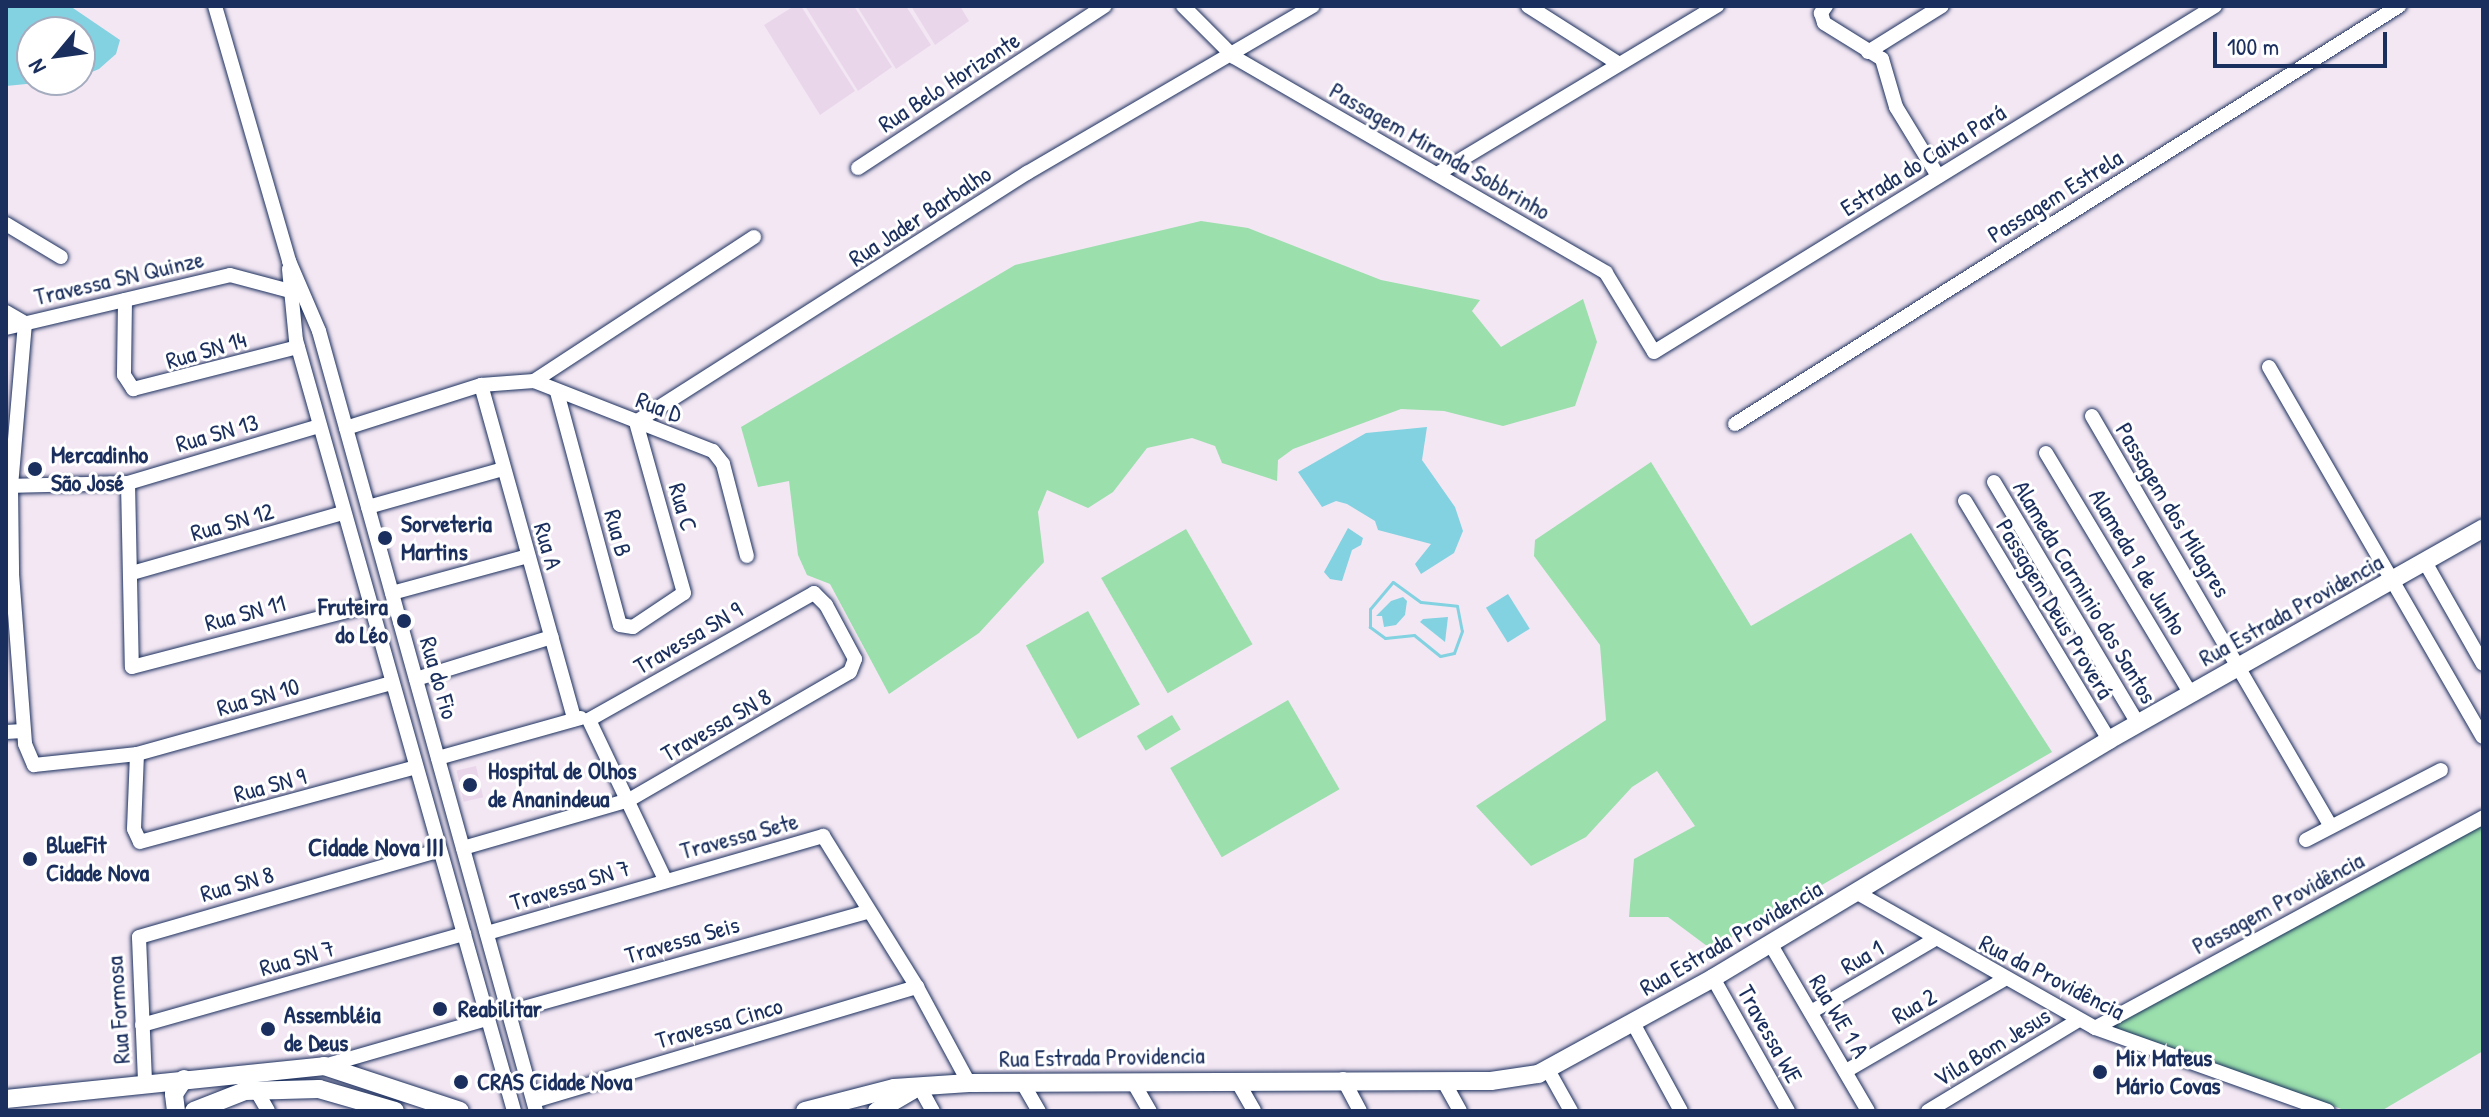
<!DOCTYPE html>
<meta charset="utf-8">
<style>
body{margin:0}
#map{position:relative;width:2489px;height:1117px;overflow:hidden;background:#f3e7f3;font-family:"Patrick Hand",sans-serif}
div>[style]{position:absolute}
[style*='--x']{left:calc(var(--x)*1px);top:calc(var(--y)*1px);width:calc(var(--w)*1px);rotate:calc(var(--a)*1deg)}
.built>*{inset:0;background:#ead6eb;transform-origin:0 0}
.green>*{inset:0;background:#9adfac;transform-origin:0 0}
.water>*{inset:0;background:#83d2e1;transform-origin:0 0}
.stream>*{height:3px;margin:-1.5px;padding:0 1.5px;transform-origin:1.5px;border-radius:1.5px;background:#83d2e1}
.roads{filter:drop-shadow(0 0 2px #1b2f5e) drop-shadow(0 0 2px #1b2f5e)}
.minor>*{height:14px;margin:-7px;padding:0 7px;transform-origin:7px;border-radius:7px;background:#fff}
.major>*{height:18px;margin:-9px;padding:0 9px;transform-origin:9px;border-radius:9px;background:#fff}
.dots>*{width:22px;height:22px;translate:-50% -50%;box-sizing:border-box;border:4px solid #fff;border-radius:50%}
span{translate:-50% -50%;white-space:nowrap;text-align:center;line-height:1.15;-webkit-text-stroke:6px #fff;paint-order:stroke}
.street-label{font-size:24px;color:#1b2f5e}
.poi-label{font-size:24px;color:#1b2f5e;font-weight:700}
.left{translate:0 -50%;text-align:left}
.right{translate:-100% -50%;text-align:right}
.neighbourhood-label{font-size:26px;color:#1b2f5e;font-weight:700}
.frame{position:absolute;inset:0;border:8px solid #1b2f5e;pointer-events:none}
.north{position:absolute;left:16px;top:16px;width:80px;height:80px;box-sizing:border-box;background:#fff;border:2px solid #a4acbf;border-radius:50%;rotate:241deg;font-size:22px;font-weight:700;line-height:32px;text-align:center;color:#1b2f5e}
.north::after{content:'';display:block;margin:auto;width:28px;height:36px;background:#1b2f5e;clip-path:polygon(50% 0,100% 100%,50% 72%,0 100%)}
.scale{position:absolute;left:2213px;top:32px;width:174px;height:36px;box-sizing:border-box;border:4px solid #1b2f5e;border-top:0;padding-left:10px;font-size:24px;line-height:28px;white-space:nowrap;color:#1b2f5e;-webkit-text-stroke:6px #fff;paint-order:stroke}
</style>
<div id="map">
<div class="built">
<i style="clip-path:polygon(794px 6px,801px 6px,855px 91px,820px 115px,764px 25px)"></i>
<i style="clip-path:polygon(805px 6px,854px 6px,892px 67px,858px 91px)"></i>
<i style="clip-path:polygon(857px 6px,906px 6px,931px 45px,896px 69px)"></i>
<i style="clip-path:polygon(911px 6px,960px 6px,969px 21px,935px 45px)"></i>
<i style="left:476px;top:766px;width:32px;height:20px;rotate:77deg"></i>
</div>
<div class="green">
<i style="clip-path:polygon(1201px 221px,1248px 228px,1381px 280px,1480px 300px,1472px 311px,1501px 347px,1583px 299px,1597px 342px,1575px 406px,1503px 426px,1444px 411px,1401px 409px,1293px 449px,1278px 460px,1277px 481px,1222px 463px,1215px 446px,1192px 438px,1147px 448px,1113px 492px,1088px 508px,1047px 490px,1038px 512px,1044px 562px,979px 633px,889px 694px,830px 584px,807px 575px,798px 555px,789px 481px,758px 487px,741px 427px,1015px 265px)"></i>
<i style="clip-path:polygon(1651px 462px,1751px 626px,1911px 533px,2052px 752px,1711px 949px,1668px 917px,1629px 917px,1634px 859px,1695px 826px,1657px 771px,1632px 787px,1586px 837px,1531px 866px,1476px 806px,1606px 720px,1600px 645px,1534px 556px,1535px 540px)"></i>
<i style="left:1186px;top:529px;width:133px;height:98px;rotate:60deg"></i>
<i style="left:1088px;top:611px;width:107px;height:71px;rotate:61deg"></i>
<i style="left:1288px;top:700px;width:103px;height:136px;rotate:60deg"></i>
<i style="left:1172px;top:715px;width:17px;height:41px;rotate:59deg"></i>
<i style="clip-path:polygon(2483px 812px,2483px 1051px,2381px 1111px,2347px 1111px,2110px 1026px)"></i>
</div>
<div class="water">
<i style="clip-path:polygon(6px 6px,70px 6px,120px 40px,116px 54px,99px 69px,80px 77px,80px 32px,32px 32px,32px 80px,67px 80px,6px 86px)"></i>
<i style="clip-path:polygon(1427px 427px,1422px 460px,1455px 507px,1463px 531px,1454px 553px,1421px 574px,1415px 564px,1431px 544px,1378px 530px,1375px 521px,1347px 504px,1336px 501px,1322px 507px,1298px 472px,1366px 433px)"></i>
<i style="clip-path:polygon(1348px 528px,1363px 538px,1361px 545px,1352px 550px,1342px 581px,1330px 579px,1324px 572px)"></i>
<i style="left:1508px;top:594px;width:41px;height:26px;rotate:58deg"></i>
<i style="clip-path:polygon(1403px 597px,1407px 601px,1405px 615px,1396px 625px,1384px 627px,1382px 616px,1376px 616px,1391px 601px)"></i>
<i style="clip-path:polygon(1448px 617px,1445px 642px,1420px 622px,1423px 619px)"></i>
</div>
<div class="stream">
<i style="--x:1393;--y:582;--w:34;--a:36"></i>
<i style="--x:1421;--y:602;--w:36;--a:6"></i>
<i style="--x:1457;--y:606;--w:25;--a:79"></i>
<i style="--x:1462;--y:631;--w:23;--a:110"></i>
<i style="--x:1454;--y:653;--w:14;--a:168"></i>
<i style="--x:1440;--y:656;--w:33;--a:-141"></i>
<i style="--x:1414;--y:635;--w:29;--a:174"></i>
<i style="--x:1385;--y:638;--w:19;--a:-144"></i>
<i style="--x:1370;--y:627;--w:18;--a:-90"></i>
<i style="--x:1370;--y:609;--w:35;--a:-50"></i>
</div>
<div class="roads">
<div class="minor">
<i style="--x:215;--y:6;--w:266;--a:73.8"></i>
<i style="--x:289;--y:261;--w:76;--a:66.8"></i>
<i style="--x:319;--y:331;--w:810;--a:74.45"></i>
<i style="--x:1183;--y:6;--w:72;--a:45"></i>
<i style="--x:1234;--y:57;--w:430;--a:30.1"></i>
<i style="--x:1606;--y:273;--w:92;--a:58.7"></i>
<i style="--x:1654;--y:352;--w:659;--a:-31.66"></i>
<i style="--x:1528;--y:6;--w:108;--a:32.5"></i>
<i style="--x:1826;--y:6;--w:9;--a:126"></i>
<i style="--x:1821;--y:13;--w:10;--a:73"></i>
<i style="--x:1824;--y:23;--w:68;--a:31.8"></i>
<i style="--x:1882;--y:59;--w:50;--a:73.7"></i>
<i style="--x:1896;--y:107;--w:81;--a:58.7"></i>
<i style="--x:1868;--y:52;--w:87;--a:-31.9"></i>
<i style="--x:858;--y:168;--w:295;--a:-33.3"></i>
<i style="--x:1437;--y:174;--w:327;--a:-31"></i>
<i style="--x:6;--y:224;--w:64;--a:31"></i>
<i style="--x:289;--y:269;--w:71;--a:84.4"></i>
<i style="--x:296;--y:340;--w:801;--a:74.21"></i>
<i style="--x:125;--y:300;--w:75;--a:90.8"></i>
<i style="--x:124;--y:375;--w:17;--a:57"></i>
<i style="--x:133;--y:389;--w:170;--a:-14.3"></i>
<i style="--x:6;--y:312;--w:22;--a:30"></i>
<i style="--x:25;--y:323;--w:164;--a:94.9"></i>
<i style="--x:11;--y:486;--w:88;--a:89.3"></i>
<i style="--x:12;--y:574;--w:170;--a:85.6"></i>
<i style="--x:25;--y:744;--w:23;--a:67"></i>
<i style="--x:34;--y:765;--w:104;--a:-6.1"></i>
<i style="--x:137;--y:754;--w:265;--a:-15.6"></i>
<i style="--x:6;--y:328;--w:230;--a:-13.3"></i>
<i style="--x:230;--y:275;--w:69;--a:15"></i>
<i style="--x:2269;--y:367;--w:427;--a:60"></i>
<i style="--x:534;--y:381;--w:263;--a:-33.2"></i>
<i style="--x:481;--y:385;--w:347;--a:74.4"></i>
<i style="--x:557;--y:392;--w:241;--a:74.9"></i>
<i style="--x:620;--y:625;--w:13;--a:9"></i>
<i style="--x:633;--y:627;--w:61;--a:-33.7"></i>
<i style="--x:684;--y:593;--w:178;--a:-105.7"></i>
<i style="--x:636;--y:422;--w:464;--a:-32.5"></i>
<i style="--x:1027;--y:173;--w:331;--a:-30.3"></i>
<i style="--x:2092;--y:416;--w:475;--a:59.8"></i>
<i style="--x:1735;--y:424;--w:785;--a:-32.19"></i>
<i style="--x:346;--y:428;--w:142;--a:-17.7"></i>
<i style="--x:481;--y:385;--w:53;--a:-4.3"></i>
<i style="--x:534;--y:381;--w:192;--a:21.4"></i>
<i style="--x:713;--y:451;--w:16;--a:52"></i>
<i style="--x:723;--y:464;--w:95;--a:75.4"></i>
<i style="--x:2046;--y:453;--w:281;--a:59"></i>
<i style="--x:1994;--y:482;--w:282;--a:59.2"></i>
<i style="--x:128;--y:483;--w:184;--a:88.8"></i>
<i style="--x:132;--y:667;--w:246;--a:-14.6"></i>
<i style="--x:6;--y:486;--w:122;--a:-1.4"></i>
<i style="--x:128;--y:483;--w:199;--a:-16.6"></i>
<i style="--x:1965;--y:501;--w:279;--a:58.9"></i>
<i style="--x:368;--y:507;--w:140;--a:-15.7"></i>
<i style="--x:2425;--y:562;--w:117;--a:60.4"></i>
<i style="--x:132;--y:573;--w:219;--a:-15.9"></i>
<i style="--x:392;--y:593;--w:141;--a:-15.2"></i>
<i style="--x:416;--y:679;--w:142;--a:-17.2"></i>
<i style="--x:589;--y:720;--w:176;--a:64.5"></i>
<i style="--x:6;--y:732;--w:17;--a:-3"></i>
<i style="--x:137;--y:754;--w:75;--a:92.3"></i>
<i style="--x:134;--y:829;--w:14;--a:65"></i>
<i style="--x:140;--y:842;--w:286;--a:-15.2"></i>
<i style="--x:438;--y:758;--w:148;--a:-15.7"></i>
<i style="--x:2306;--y:840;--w:152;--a:-27.4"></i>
<i style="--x:463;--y:848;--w:173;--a:-16.1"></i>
<i style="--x:629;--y:800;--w:255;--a:-30.1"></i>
<i style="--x:850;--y:672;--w:14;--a:-69"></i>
<i style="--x:855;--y:659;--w:61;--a:-118.2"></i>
<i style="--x:826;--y:605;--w:17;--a:-135"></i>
<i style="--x:814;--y:593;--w:258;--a:150.6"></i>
<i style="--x:1856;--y:892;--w:275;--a:29.6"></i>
<i style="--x:2095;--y:1028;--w:247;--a:19.6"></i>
<i style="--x:487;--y:933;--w:350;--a:-16.1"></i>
<i style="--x:823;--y:836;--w:178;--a:58.1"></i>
<i style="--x:917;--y:987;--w:109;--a:61.6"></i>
<i style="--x:1771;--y:945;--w:192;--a:59.7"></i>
<i style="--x:1713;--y:978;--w:153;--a:60.6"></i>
<i style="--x:509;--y:1012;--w:373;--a:-15.6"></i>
<i style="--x:1811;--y:1012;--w:144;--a:-30.5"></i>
<i style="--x:1633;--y:1023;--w:100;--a:61.4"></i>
<i style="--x:142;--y:1025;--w:335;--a:-15.8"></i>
<i style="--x:2095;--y:1028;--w:442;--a:-28.5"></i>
<i style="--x:324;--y:1066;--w:170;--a:-16.1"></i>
<i style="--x:1548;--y:1070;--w:47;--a:60.7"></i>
<i style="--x:1846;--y:1071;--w:184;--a:-30.1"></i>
<i style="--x:1343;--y:1079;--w:36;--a:62"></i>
<i style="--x:145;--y:1081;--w:144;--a:-92.4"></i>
<i style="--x:139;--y:937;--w:313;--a:-16.1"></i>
<i style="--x:1237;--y:1081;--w:34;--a:60"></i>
<i style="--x:1022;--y:1082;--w:34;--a:60"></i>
<i style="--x:1133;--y:1082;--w:34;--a:60"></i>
<i style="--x:1444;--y:1082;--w:33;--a:61"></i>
<i style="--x:919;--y:1086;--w:29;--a:61"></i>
<i style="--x:256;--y:1090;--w:24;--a:60"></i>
<i style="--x:534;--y:1101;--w:400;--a:-16.6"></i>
<i style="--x:1928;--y:1111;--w:176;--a:-31.1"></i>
</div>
<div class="major">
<i style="--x:6;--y:1099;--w:320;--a:-5.9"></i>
<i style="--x:324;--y:1066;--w:143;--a:18.3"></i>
<i style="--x:176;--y:1111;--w:17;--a:-97"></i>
<i style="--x:174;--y:1094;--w:18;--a:-56"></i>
<i style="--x:194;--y:1111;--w:55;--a:-21.4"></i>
<i style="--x:245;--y:1091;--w:74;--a:-1.5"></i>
<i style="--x:319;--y:1089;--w:79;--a:16.1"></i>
<i style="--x:805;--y:1111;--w:92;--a:-14.5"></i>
<i style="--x:894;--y:1088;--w:75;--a:-3.8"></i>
<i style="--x:969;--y:1083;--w:522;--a:-0.22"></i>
<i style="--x:1491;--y:1081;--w:48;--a:-8.5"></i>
<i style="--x:1538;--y:1074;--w:200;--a:-28.7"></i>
<i style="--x:1713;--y:978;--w:462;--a:-31"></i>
<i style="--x:2109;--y:740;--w:430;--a:-29.5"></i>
<i style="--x:877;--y:1111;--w:45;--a:-30.5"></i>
</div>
</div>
<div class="dots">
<i style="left:35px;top:469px;background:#1b2f5e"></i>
<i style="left:385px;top:538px;background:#1b2f5e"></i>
<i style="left:404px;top:621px;background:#1b2f5e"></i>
<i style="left:470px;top:785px;background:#1b2f5e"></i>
<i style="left:30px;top:859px;background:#1b2f5e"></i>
<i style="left:440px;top:1009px;background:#1b2f5e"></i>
<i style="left:268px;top:1029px;background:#1b2f5e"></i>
<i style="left:2100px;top:1072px;background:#1b2f5e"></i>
<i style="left:461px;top:1082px;background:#1b2f5e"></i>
</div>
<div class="street-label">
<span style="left:949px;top:82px;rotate:-33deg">Rua Belo Horizonte</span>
<span style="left:1440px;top:151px;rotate:30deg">Passagem Miranda Sobbrinho</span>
<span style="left:1923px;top:160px;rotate:-32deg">Estrada do Caixa Pará</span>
<span style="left:2055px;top:196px;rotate:-32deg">Passagem Estrela</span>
<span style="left:920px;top:216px;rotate:-33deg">Rua Jader Barbalho</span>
<span style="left:119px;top:278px;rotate:-13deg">Travessa SN Quinze</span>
<span style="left:206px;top:350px;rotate:-16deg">Rua SN 14</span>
<span style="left:659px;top:407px;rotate:21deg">Rua D</span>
<span style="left:217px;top:433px;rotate:-16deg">Rua SN 13</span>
<span style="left:683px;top:507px;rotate:74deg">Rua C</span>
<span style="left:2173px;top:510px;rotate:59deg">Passagem dos Milagres</span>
<span style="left:232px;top:522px;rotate:-16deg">Rua SN 12</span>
<span style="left:618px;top:533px;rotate:75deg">Rua B</span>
<span style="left:548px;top:546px;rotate:74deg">Rua A</span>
<span style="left:2138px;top:562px;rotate:59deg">Alameda 9 de Junho</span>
<span style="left:2085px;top:592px;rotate:59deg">Alameda Carminio dos Santos</span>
<span style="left:2055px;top:609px;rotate:59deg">Passagem Deus Proverá</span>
<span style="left:2291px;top:610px;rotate:-29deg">Rua Estrada Providencia</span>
<span style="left:245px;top:613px;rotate:-15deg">Rua SN 11</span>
<span style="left:688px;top:638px;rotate:-30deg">Travessa SN 9</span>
<span style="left:439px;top:678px;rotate:74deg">Rua do Fio</span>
<span style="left:258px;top:697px;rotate:-16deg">Rua SN 10</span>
<span style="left:716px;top:725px;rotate:-30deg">Travessa SN 8</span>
<span style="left:270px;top:785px;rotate:-15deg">Rua SN 9</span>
<span style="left:739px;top:836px;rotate:-15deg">Travessa Sete</span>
<span style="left:237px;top:884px;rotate:-16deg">Rua SN 8</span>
<span style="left:570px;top:885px;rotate:-17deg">Travessa SN 7</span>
<span style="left:2278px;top:903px;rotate:-28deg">Passagem Providência</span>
<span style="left:1731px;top:938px;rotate:-30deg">Rua Estrada Providencia</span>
<span style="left:682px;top:940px;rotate:-16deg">Travessa Seis</span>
<span style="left:1862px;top:957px;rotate:-30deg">Rua 1</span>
<span style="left:297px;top:958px;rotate:-16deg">Rua SN 7</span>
<span style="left:2052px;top:977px;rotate:27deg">Rua da Providência</span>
<span style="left:1914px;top:1006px;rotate:-30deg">Rua 2</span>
<span style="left:118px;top:1010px;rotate:-94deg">Rua Formosa</span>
<span style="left:1839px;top:1016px;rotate:59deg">Rua WE 1 A</span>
<span style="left:719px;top:1023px;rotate:-16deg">Travessa Cinco</span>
<span style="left:1770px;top:1034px;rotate:61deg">Travessa WE</span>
<span style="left:1992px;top:1047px;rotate:-31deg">Vila Bom Jesus</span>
<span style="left:1102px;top:1057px;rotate:-1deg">Rua Estrada Providencia</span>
</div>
<div class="poi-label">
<span class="left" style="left:51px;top:469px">Mercadinho<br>São José</span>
<span class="left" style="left:401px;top:538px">Sorveteria<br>Martins</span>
<span class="right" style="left:388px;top:621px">Fruteira<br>do Léo</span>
<span class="left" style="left:488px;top:785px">Hospital de Olhos<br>de Ananindeua</span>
<span class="left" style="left:46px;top:859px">BlueFit<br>Cidade Nova</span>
<span class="left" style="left:458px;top:1009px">Reabilitar</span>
<span class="left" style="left:284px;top:1029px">Assembléia<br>de Deus</span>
<span class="left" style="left:2116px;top:1072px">Mix Mateus<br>Mário Covas</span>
<span class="left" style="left:477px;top:1082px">CRAS Cidade Nova</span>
</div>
<div class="neighbourhood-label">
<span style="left:376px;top:847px">Cidade Nova III</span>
</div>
<div class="frame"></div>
<div class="north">N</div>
<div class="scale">100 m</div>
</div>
